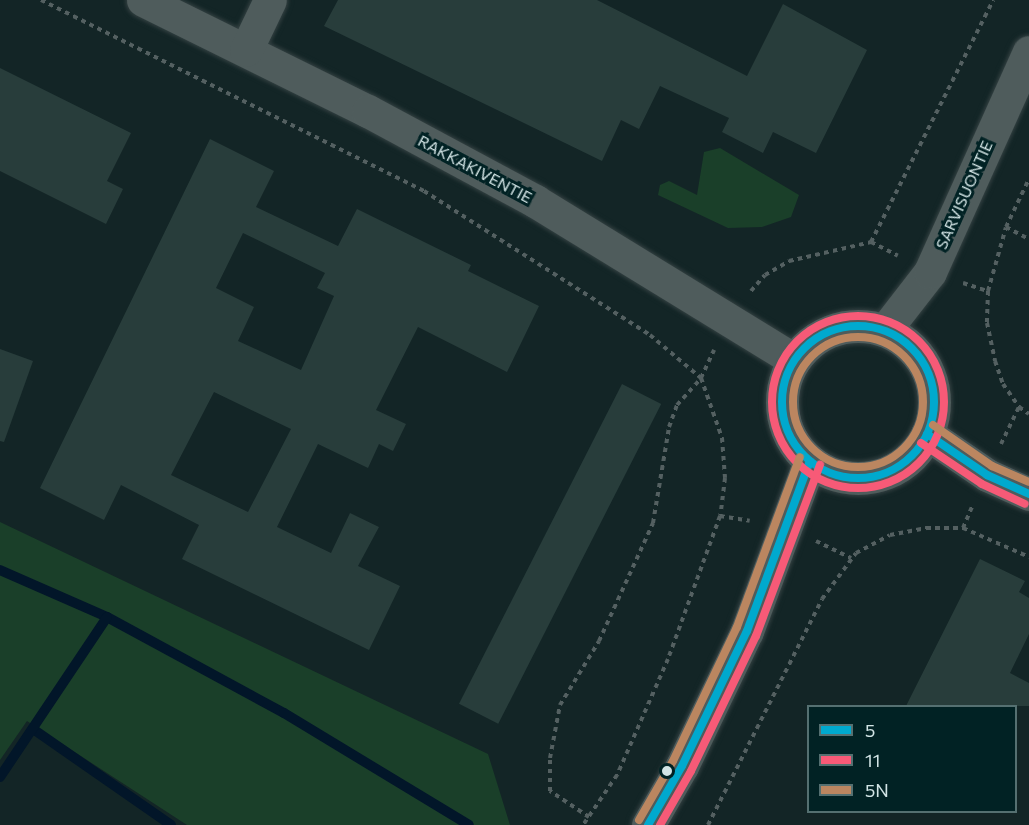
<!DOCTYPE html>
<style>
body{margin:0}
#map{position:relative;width:1029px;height:825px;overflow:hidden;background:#132526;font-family:Commissioner,sans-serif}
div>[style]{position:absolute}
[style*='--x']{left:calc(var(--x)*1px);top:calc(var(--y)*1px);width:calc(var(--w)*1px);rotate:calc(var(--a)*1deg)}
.green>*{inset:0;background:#1a3f29}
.stream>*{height:10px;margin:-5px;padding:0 5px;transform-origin:5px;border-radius:5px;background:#021629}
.building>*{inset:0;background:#283d3b;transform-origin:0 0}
.path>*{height:4px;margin-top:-2px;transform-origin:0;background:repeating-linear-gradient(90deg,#546061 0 4.5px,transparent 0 9px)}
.roads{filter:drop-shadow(0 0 2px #344142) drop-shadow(0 0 2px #344142)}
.minor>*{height:33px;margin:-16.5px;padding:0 16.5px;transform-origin:16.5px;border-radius:16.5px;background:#4f5c5c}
.minor>.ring{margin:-16.5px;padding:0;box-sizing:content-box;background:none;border:33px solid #4f5c5c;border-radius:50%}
.bus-1>*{height:8px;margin:-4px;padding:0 4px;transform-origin:4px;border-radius:4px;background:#00a9ce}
.bus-1>.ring{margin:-4px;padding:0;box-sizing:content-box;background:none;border:8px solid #00a9ce;border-radius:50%}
.bus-2>*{height:8px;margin:-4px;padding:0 4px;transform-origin:4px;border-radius:4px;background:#f75a77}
.bus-2>.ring{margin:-4px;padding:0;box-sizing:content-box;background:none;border:8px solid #f75a77;border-radius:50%}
.bus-3>*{height:8px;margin:-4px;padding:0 4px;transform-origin:4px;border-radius:4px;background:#bb8660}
.bus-3>.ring{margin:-4px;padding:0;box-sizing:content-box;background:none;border:8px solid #bb8660;border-radius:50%}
.dots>*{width:16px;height:16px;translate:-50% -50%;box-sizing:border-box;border:3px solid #012224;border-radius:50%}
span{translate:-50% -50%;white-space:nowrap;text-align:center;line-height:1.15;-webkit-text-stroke:6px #012224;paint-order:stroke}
.street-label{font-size:16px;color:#d2e4e5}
.legend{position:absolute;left:807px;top:705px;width:210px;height:108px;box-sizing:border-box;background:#012224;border:2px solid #557071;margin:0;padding:8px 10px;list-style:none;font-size:18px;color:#d2e4e5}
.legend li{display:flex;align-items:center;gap:12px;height:30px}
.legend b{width:30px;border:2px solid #557071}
</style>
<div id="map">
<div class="green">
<i style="clip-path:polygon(720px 148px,799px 195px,791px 217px,762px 227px,728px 228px,658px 195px,660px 185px,669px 181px,697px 195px,704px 152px)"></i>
<i style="clip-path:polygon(0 522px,488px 754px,510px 825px,187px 825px,27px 721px,0 760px)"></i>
</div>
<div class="stream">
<i style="--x:0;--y:570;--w:117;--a:23.7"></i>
<i style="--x:107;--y:617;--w:201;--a:28.5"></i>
<i style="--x:284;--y:713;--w:216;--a:31.2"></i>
<i style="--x:33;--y:729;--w:168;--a:34.8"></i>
<i style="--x:0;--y:777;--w:192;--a:-56.2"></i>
</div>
<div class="building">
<i style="clip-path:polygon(338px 0,597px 0,747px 76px,783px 4px,867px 50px,816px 153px,773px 132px,763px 153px,722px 132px,729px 118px,660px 86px,639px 129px,621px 120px,602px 161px,324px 26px)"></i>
<i style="clip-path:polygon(0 68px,131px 133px,107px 181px,123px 189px,106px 224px,0 171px)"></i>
<i style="clip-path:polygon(evenodd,210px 139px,274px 171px,256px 207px,338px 246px,357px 209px,471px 265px,468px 271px,539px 306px,507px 372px,418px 327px,376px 410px,406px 424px,393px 451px,379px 444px,368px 468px,318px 444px,277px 527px,331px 553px,350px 513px,379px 527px,358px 566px,400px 586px,369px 650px,182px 559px,199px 525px,121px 485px,104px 520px,40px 488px,210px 139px,243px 233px,325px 273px,317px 288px,334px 296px,301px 370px,238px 341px,254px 307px,216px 288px,243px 233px,210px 139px,214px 392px,291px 429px,248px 512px,171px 475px,214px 392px)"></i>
<i style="clip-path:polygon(0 349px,33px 361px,4px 442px,0 441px)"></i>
<i style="left:622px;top:384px;width:44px;height:359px;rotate:27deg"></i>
<i style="clip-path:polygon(980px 559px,1025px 581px,1019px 592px,1029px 598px,1029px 634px,1010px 673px,1029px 683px,1029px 706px,906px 706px)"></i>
</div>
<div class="path">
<i style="--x:41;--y:0;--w:428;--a:26.5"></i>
<i style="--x:424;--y:191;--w:268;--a:32.5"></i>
<i style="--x:650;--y:335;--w:67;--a:40.1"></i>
<i style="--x:701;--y:378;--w:64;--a:70.7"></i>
<i style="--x:722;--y:438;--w:40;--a:85.7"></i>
<i style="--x:725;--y:478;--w:38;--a:97"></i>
<i style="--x:720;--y:516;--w:152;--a:110"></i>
<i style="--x:668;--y:659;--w:127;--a:113.7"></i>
<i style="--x:617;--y:775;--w:60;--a:124.2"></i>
<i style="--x:1006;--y:227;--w:26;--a:28"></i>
<i style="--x:871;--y:242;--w:271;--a:-63.2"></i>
<i style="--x:963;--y:283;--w:26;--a:18"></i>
<i style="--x:988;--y:291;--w:32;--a:92"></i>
<i style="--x:987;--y:323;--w:39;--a:78"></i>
<i style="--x:995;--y:361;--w:24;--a:71"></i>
<i style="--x:1003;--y:384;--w:28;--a:55"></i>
<i style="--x:1019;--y:407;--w:12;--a:35"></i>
<i style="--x:751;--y:291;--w:21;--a:-49"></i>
<i style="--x:765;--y:275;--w:28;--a:-30"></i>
<i style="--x:789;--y:261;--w:84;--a:-13"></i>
<i style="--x:871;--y:242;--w:30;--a:27"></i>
<i style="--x:988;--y:291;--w:66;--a:-74.3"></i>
<i style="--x:1006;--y:227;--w:53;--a:-64.4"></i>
<i style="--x:1001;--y:444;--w:41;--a:-64.1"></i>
<i style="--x:720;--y:516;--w:30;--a:9"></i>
<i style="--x:963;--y:528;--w:25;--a:-67"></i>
<i style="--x:816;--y:541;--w:39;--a:26"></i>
<i style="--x:589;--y:817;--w:47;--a:-146.3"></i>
<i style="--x:550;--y:791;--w:33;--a:-90"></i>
<i style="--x:550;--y:758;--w:54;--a:-79.3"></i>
<i style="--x:560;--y:705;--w:75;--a:-58.6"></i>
<i style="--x:599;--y:641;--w:130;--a:-65.4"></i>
<i style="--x:653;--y:523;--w:97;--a:-80.5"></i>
<i style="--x:669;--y:427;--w:23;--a:-70"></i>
<i style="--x:677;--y:405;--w:36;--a:-48"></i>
<i style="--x:701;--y:378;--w:31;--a:-65"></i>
<i style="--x:708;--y:825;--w:253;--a:-63.2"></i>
<i style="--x:822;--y:599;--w:57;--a:-53.5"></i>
<i style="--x:856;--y:553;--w:38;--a:-28"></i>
<i style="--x:890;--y:535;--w:37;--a:-11"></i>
<i style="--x:926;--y:528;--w:37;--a:0"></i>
<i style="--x:963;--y:528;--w:72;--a:23.7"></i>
</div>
<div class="roads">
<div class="minor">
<i style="--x:143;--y:0;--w:251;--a:26.3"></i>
<i style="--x:368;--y:111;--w:190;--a:28.3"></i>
<i style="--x:535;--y:201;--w:304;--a:31.5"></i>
<i style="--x:246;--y:50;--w:55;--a:-64.4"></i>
<i class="ring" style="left:782px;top:326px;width:119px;height:119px"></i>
<i style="--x:885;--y:330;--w:73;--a:-52.2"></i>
<i style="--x:930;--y:272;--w:241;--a:-65.8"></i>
<i style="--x:927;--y:434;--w:73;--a:34.3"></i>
<i style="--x:987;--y:475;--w:46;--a:24.3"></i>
<i style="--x:648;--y:825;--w:68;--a:-60"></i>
<i style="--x:682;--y:766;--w:150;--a:-64.3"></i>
<i style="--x:747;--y:631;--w:181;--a:-69.7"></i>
</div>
</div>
<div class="bus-1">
<i class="ring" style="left:782px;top:326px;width:144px;height:144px"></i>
<i style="--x:927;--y:434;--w:73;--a:34.3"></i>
<i style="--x:987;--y:475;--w:46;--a:24.3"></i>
<i style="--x:648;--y:825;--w:68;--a:-60"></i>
<i style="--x:682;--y:766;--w:150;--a:-64.3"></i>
<i style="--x:747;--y:631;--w:181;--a:-69.7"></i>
</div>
<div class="bus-2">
<i class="ring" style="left:772px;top:316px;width:164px;height:164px"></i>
<i style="--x:921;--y:443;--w:73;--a:33.9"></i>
<i style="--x:982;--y:484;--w:47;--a:24.9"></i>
<i style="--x:660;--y:825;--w:62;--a:-60.1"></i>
<i style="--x:691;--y:771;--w:150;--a:-64.3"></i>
<i style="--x:756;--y:636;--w:183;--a:-69.5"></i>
</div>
<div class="bus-3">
<i class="ring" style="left:793px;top:337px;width:122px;height:122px"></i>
<i style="--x:933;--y:425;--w:72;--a:34.8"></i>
<i style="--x:992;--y:466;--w:40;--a:23.4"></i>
<i style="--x:639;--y:820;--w:68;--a:-60"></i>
<i style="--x:673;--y:761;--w:148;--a:-64.5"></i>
<i style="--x:737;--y:627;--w:181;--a:-69.7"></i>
</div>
<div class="dots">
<i style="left:667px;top:771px;background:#d2e4e5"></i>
</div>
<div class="street-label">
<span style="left:475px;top:169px;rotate:28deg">RAKKAKIVENTIE</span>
<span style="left:964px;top:195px;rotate:-66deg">SARVISUONTIE</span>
</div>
<ul class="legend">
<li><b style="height:8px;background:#00a9ce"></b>5</li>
<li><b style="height:8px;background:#f75a77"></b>11</li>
<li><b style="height:8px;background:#bb8660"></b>5N</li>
</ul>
</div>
